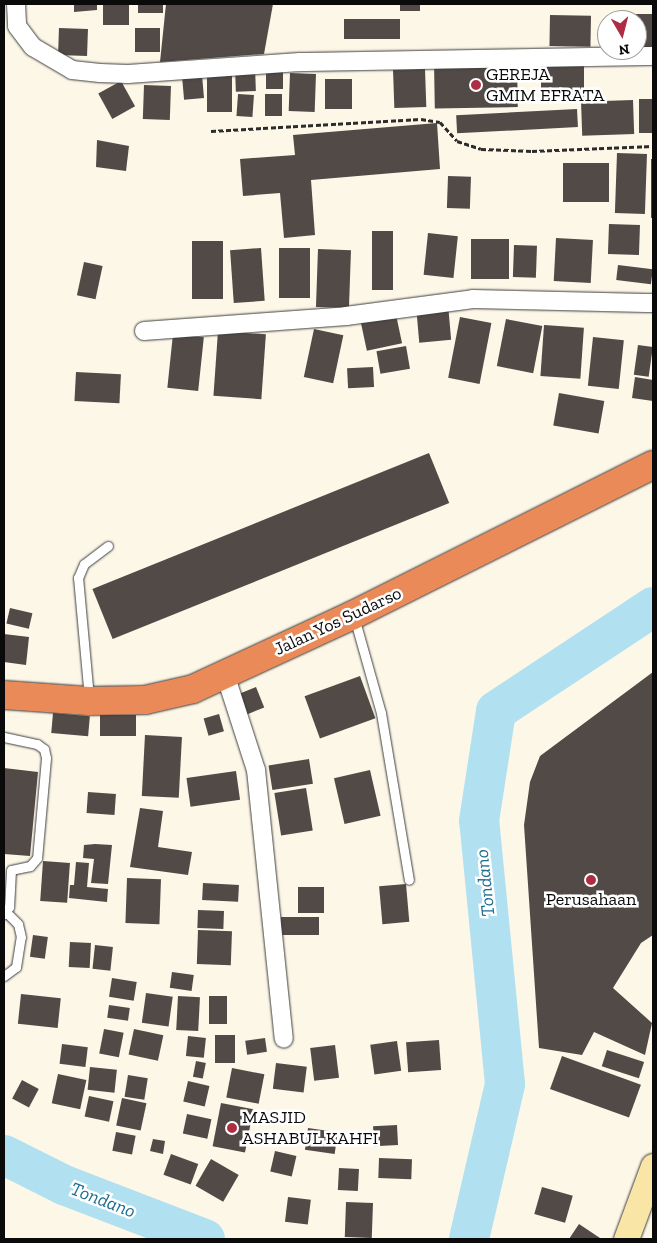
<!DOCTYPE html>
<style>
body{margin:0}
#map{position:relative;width:657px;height:1243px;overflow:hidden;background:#fdf7e8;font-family:"Zilla Slab",serif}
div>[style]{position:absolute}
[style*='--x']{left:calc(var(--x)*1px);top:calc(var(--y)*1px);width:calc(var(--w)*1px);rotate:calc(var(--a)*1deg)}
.river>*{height:40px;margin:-20px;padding:0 20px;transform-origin:20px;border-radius:20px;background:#b1e1f1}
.building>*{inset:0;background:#514a47;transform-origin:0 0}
.path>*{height:3px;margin-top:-1.5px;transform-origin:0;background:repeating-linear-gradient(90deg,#2c2c2c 0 5px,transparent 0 7.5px)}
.roads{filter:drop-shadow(0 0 1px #3d3d3d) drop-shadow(0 0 1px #3d3d3d)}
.lane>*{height:9px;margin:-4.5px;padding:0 4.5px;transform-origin:4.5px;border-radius:4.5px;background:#fff}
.street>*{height:18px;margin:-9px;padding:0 9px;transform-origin:9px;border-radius:9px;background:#fff}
.secondary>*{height:25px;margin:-12.5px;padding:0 12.5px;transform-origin:12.5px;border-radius:12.5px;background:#f9e6a7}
.highway>*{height:28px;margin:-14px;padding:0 14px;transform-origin:14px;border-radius:14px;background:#ea8a59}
.dots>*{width:14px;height:14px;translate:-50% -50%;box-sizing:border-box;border:2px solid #fff;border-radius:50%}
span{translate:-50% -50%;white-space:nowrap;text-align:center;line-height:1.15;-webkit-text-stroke:5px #fff;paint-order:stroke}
.poi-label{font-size:18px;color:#0a0a0a}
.left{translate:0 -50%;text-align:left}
.street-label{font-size:18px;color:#0a0a0a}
.water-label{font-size:19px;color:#1d6d91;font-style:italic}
.frame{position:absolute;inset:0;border:5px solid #0a0a0a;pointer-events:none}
.north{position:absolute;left:597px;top:10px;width:50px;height:50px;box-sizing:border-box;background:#fff;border:1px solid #9d9d9d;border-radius:50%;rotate:172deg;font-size:14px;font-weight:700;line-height:20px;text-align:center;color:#0a0a0a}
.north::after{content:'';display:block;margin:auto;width:18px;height:22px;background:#af2d43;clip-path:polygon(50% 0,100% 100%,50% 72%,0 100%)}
</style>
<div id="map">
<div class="river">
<i style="--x:4;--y:1155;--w:67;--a:26.6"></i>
<i style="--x:64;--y:1185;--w:151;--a:21"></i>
<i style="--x:469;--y:1239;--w:159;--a:-76.9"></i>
<i style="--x:505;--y:1084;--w:264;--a:-95.6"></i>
<i style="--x:479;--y:821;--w:111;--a:-81.2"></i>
<i style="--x:496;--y:711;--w:188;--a:-33.5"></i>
</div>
<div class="building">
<i style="clip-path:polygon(74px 4px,97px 4px,97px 10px,74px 12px)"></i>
<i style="left:103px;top:4px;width:26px;height:21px"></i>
<i style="left:138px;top:4px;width:25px;height:9px"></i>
<i style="clip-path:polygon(166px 4px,273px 4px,264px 54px,160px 62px)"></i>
<i style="left:400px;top:4px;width:20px;height:7px"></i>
<i style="clip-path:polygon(623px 14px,653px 14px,653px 49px,637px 49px,637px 20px,623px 20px)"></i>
<i style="left:550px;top:15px;width:41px;height:31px;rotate:1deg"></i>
<i style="left:400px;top:19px;width:20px;height:56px;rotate:90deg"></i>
<i style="left:59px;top:28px;width:29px;height:27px;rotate:2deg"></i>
<i style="left:135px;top:28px;width:25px;height:24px"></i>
<i style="left:517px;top:61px;width:46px;height:83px;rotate:89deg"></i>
<i style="left:541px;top:62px;width:43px;height:35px"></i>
<i style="left:255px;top:66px;width:25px;height:20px;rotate:88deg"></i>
<i style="left:266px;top:66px;width:17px;height:23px"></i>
<i style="left:425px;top:69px;width:38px;height:32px;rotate:88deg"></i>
<i style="left:290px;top:73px;width:26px;height:38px;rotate:2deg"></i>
<i style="left:207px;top:74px;width:25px;height:38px"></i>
<i style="left:202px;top:75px;width:23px;height:20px;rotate:85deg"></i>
<i style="left:325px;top:79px;width:27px;height:30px"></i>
<i style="left:121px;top:81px;width:29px;height:26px;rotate:61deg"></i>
<i style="left:144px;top:85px;width:27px;height:34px;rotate:2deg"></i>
<i style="left:238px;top:94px;width:16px;height:22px;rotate:4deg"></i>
<i style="left:265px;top:94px;width:17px;height:22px"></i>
<i style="left:639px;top:99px;width:14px;height:34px"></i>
<i style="left:633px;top:100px;width:34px;height:52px;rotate:88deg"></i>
<i style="left:577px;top:109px;width:18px;height:121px;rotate:87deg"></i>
<i style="clip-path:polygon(437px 123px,440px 169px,311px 180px,315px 235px,284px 238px,280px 193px,243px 196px,240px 159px,295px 155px,293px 135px)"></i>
<i style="clip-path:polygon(97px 140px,129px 146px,126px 171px,96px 167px)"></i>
<i style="left:617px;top:153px;width:30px;height:60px;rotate:2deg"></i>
<i style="left:651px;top:159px;width:2px;height:59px"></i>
<i style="left:563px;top:163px;width:46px;height:39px"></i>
<i style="left:448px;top:176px;width:23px;height:32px;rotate:2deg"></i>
<i style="left:609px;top:224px;width:31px;height:30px;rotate:2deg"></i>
<i style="left:372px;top:231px;width:21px;height:59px"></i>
<i style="left:428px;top:233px;width:30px;height:42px;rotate:6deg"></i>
<i style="left:556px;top:238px;width:37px;height:43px;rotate:3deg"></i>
<i style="left:471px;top:239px;width:38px;height:40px"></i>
<i style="left:192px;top:241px;width:31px;height:58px"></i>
<i style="left:514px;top:245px;width:23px;height:32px;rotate:2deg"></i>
<i style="left:261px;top:248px;width:53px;height:31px;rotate:86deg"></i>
<i style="left:310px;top:248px;width:50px;height:31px;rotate:90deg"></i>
<i style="left:318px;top:249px;width:33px;height:58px;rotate:2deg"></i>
<i style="left:84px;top:262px;width:19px;height:34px;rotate:12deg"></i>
<i style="left:618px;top:265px;width:35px;height:15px;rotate:7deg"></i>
<i style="left:448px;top:304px;width:36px;height:32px;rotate:85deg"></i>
<i style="left:395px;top:310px;width:34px;height:36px;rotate:78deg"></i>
<i style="left:460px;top:317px;width:32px;height:62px;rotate:11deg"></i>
<i style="left:506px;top:319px;width:37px;height:48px;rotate:11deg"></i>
<i style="left:544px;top:325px;width:40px;height:51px;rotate:4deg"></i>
<i style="left:314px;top:329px;width:30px;height:49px;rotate:12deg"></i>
<i style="left:218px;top:331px;width:48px;height:65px;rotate:4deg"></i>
<i style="left:173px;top:334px;width:31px;height:54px;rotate:6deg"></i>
<i style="left:593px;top:337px;width:31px;height:49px;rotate:6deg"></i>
<i style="left:638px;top:345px;width:15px;height:30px;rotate:8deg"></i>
<i style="left:406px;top:346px;width:23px;height:30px;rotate:80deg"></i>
<i style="left:373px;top:367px;width:20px;height:26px;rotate:87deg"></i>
<i style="left:76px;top:372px;width:45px;height:29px;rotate:3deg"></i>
<i style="clip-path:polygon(635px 377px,653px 380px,653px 401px,632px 398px)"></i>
<i style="left:559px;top:393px;width:46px;height:33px;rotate:10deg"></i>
<i style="left:429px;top:453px;width:54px;height:363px;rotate:68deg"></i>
<i style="left:10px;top:608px;width:23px;height:16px;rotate:13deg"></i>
<i style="clip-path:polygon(4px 634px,29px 637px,26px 665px,4px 662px)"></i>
<i style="clip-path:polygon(653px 672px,653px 935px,641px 943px,613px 988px,652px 1023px,645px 1055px,594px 1032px,582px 1055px,539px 1048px,524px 825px,530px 782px,540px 756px)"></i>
<i style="left:360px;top:676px;width:45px;height:59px;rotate:70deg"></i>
<i style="left:256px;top:687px;width:22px;height:18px;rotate:68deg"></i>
<i style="left:53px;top:713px;width:37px;height:20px;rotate:5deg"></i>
<i style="left:219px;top:714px;width:18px;height:16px;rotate:74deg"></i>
<i style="left:100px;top:715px;width:36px;height:21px"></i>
<i style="left:145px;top:735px;width:37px;height:61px;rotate:3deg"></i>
<i style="left:309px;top:759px;width:25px;height:41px;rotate:81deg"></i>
<i style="clip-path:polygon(4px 768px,38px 772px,30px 856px,4px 854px)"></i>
<i style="left:370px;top:770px;width:47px;height:37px;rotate:77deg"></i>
<i style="left:236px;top:771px;width:29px;height:50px;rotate:82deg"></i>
<i style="left:306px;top:788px;width:43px;height:32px;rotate:81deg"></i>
<i style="left:88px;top:792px;width:28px;height:21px;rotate:4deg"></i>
<i style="clip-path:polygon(140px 808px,163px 811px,158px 847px,192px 852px,188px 875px,130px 867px)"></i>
<i style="clip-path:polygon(95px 844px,112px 845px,108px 884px,91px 883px,94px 859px,83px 858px,84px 845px)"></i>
<i style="left:43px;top:861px;width:27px;height:40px;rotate:4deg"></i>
<i style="clip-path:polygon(76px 862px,89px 863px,87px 887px,108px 889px,107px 902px,69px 898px,70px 885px,74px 885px)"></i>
<i style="left:127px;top:878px;width:34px;height:45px;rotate:2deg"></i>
<i style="left:203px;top:883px;width:36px;height:17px;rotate:3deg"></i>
<i style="left:406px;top:884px;width:38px;height:27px;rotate:85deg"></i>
<i style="left:298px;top:887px;width:26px;height:26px"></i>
<i style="left:198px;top:910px;width:26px;height:18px;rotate:2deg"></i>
<i style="left:281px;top:917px;width:38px;height:18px"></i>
<i style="left:198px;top:930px;width:34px;height:34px;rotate:2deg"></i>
<i style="left:33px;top:935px;width:15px;height:22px;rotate:8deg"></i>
<i style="left:70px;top:942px;width:21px;height:25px;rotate:3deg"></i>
<i style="left:95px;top:945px;width:18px;height:24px;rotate:6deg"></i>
<i style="left:172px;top:972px;width:22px;height:16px;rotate:8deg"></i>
<i style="left:112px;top:978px;width:25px;height:19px;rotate:9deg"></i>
<i style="left:146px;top:993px;width:27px;height:30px;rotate:8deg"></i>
<i style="left:21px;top:994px;width:40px;height:30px;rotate:6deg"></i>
<i style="left:178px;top:996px;width:22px;height:34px;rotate:3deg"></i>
<i style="left:209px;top:996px;width:18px;height:28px"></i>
<i style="left:109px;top:1005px;width:21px;height:13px;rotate:8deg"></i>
<i style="left:104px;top:1029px;width:20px;height:25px;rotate:11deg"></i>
<i style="left:134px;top:1029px;width:30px;height:26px;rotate:12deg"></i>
<i style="left:215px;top:1035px;width:20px;height:28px"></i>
<i style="left:188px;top:1036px;width:18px;height:20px;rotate:6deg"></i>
<i style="left:265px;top:1038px;width:14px;height:20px;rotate:82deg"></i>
<i style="left:439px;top:1040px;width:30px;height:33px;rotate:86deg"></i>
<i style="left:397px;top:1041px;width:30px;height:27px;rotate:82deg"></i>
<i style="left:62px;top:1044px;width:26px;height:20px;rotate:7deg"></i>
<i style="left:335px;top:1045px;width:33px;height:25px;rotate:83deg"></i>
<i style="left:607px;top:1050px;width:39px;height:17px;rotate:18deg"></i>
<i style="left:562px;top:1056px;width:84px;height:35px;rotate:20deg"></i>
<i style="left:196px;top:1061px;width:10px;height:16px;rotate:11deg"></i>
<i style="left:276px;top:1063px;width:31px;height:26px;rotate:7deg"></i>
<i style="left:90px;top:1067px;width:27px;height:23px;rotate:6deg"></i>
<i style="left:232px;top:1068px;width:33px;height:30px;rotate:11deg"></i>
<i style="left:58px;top:1074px;width:29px;height:30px;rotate:12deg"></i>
<i style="left:128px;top:1075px;width:20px;height:22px;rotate:9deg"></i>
<i style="left:22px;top:1080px;width:19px;height:21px;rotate:28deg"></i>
<i style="left:188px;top:1081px;width:22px;height:21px;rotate:13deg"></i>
<i style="left:89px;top:1096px;width:25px;height:21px;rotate:12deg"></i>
<i style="left:122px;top:1098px;width:25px;height:28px;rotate:12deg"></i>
<i style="left:221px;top:1103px;width:33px;height:44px;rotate:11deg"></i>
<i style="left:187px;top:1114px;width:25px;height:20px;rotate:12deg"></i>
<i style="left:397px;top:1125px;width:20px;height:24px;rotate:87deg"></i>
<i style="left:308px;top:1128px;width:30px;height:22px;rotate:8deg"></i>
<i style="left:116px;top:1132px;width:20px;height:19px;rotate:11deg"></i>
<i style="clip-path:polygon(153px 1139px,165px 1141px,163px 1154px,150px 1151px)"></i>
<i style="left:275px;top:1151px;width:22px;height:21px;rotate:13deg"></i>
<i style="left:171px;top:1154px;width:29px;height:22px;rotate:20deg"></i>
<i style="left:379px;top:1158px;width:33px;height:20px;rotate:2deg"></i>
<i style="left:211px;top:1159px;width:32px;height:31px;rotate:30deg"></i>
<i style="left:339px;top:1168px;width:20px;height:22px;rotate:3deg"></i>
<i style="left:542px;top:1187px;width:32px;height:28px;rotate:16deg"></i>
<i style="left:288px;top:1197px;width:23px;height:25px;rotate:7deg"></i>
<i style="left:346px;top:1202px;width:27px;height:35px;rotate:2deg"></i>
<i style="clip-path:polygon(579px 1224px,600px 1238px,599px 1239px,569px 1239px)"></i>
</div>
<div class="path">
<i style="--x:211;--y:131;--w:210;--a:-3.3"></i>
<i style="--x:421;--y:119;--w:19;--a:9"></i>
<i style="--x:440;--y:122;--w:25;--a:48"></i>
<i style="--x:457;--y:141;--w:25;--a:18"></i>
<i style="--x:481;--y:149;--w:51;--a:2.2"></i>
<i style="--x:532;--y:151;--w:121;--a:-2.4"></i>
</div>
<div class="roads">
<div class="lane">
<i style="--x:354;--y:617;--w:100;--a:74.3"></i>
<i style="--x:381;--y:713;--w:169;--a:80.5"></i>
<i style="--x:89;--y:698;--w:121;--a:-95.2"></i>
<i style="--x:78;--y:578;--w:15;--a:-67"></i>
<i style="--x:84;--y:564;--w:30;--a:-37"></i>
<i style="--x:4;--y:737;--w:34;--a:12"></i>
<i style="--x:37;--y:744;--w:9;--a:36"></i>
<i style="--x:44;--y:749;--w:9;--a:77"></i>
<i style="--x:46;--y:758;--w:100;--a:95.1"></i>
<i style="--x:37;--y:858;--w:11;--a:131"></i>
<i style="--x:30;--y:866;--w:19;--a:168"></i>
<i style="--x:11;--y:870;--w:37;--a:93"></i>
<i style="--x:9;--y:907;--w:9;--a:126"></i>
<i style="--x:4;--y:976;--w:15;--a:-37"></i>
<i style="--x:16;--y:967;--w:30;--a:-81"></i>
<i style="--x:21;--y:937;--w:13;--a:-103"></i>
<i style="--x:18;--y:924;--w:17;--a:-135"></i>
</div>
<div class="street">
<i style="--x:16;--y:4;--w:22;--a:87"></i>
<i style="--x:17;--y:26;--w:26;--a:53"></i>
<i style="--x:33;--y:47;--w:45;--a:30.5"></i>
<i style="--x:72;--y:70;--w:28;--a:6"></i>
<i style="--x:100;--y:73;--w:28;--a:2"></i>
<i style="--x:128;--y:74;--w:172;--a:-4"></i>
<i style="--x:300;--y:62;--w:353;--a:-1"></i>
<i style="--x:144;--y:331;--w:203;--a:-4.2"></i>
<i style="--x:346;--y:316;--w:128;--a:-7.6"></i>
<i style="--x:473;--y:299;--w:180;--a:1.3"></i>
<i style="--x:225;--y:674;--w:101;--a:72.1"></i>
<i style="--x:256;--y:770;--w:270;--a:84.1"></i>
</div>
<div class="secondary">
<i style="--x:626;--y:1239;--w:78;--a:-69.7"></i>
</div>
<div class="highway">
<i style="--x:4;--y:695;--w:85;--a:4"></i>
<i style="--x:89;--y:701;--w:56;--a:-1"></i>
<i style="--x:145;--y:700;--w:49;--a:-12.9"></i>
<i style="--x:193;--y:689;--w:176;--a:-24.8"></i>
<i style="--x:353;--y:615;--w:335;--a:-26.6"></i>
</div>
</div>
<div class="dots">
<i style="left:476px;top:85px;background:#af2d43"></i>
<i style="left:591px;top:880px;background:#af2d43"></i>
<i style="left:232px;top:1128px;background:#af2d43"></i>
</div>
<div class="poi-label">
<span class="left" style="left:486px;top:85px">GEREJA<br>GMIM EFRATA</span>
<span style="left:591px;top:899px">Perusahaan</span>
<span class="left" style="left:242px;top:1128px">MASJID<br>ASHABUL KAHFI</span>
</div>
<div class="street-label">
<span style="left:338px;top:621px;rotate:-25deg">Jalan Yos Sudarso</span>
</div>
<div class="water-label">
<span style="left:485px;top:883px;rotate:-96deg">Tondano</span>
<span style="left:103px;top:1200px;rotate:21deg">Tondano</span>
</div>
<div class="frame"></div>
<div class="north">N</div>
</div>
